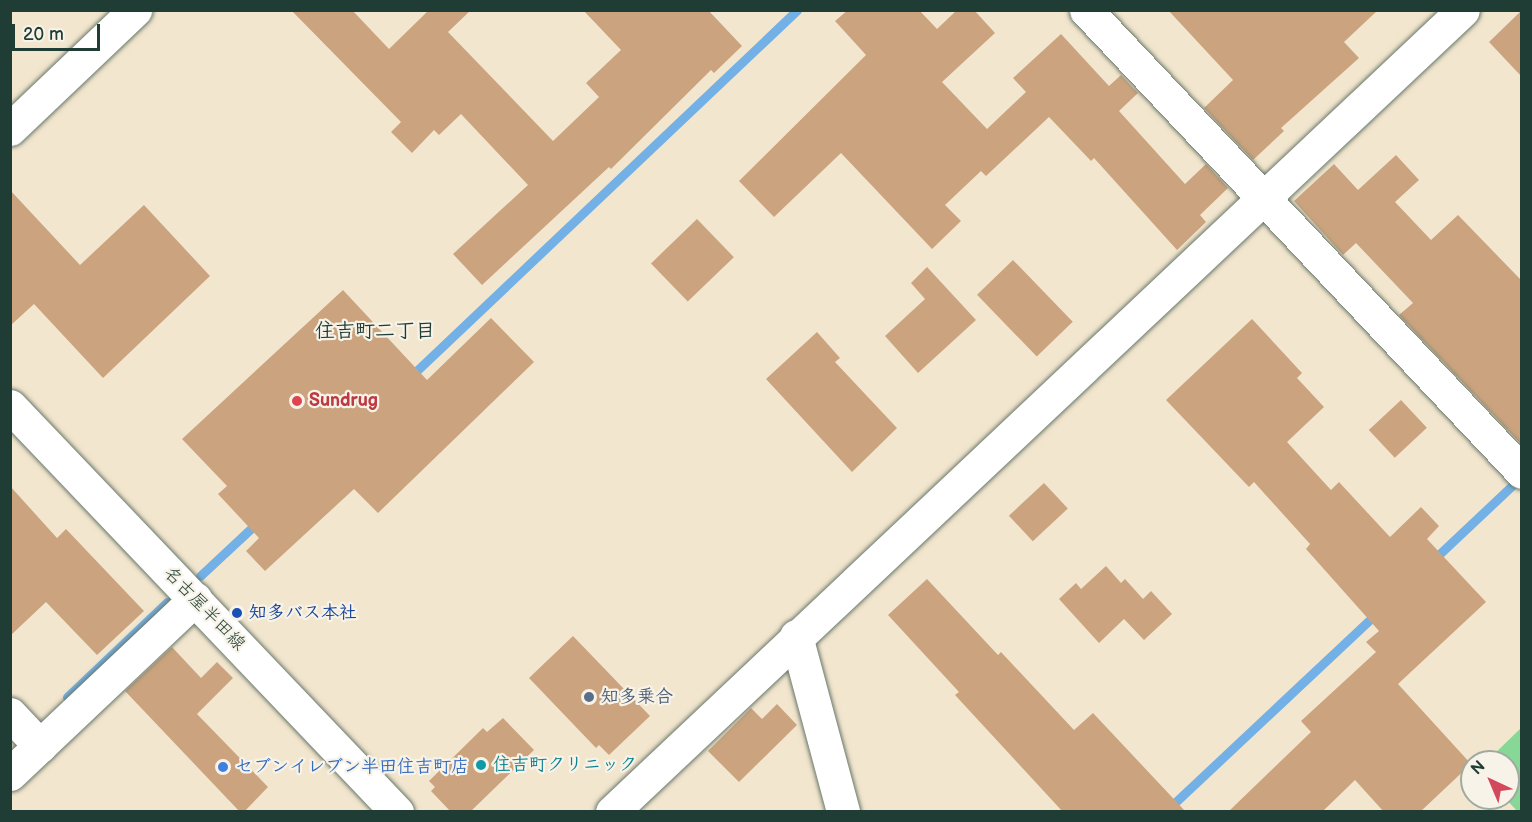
<!DOCTYPE html>
<meta charset="utf-8">
<style>
body{margin:0}
#map{position:relative;width:1532px;height:822px;overflow:hidden;background:#f3e6cf;font-family:"Balsamiq Sans","Klee One",sans-serif}
div>[style]{position:absolute}
[style*='--x']{left:calc(var(--x)*1px);top:calc(var(--y)*1px);width:calc(var(--w)*1px);rotate:calc(var(--a)*1deg)}
.green>*{inset:0;background:#87d797}
.stream>*{height:9px;margin:-4.5px;padding:0 4.5px;transform-origin:4.5px;border-radius:4.5px;background:#73b0e5}
.building>*{inset:0;background:#cba47f;transform-origin:0 0}
.roads{filter:drop-shadow(0 0 2px #69786a) drop-shadow(0 0 2px #69786a)}
.minor>*{height:33px;margin:-16.5px;padding:0 16.5px;transform-origin:16.5px;border-radius:16.5px;background:#fff}
.major>*{height:33px;margin:-16.5px;padding:0 16.5px;transform-origin:16.5px;border-radius:16.5px;background:#fff}
.dots>*{width:16px;height:16px;translate:-50% -50%;box-sizing:border-box;border:3px solid #f7f3e8;border-radius:50%}
span{translate:-50% -50%;white-space:nowrap;text-align:center;line-height:1.15;-webkit-text-stroke:4.5px #f7f3e8;paint-order:stroke}
.health-label{font-size:18px;color:#be3a42;font-weight:700}
.left{translate:0 -50%;text-align:left}
.street-label{font-size:18px;color:#1f3d34}
.transit-label{font-size:18px;color:#164399;font-weight:700}
.service-label{font-size:18px;color:#4e5e75;font-weight:700}
.culture-label{font-size:18px;color:#0d838f;font-weight:700}
.shop-label{font-size:18px;color:#366cbe;font-weight:700}
.neighbourhood-label{font-size:20px;color:#1f3d34;font-weight:700}
.frame{position:absolute;inset:0;border:12px solid #1f3d34;pointer-events:none}
.north{position:absolute;left:1460px;top:750px;width:60px;height:60px;box-sizing:border-box;background:#f7f3e8;border:2px solid #a1aaa0;border-radius:50%;rotate:316deg;font-size:16px;font-weight:700;line-height:24px;text-align:center;color:#1f3d34}
.north::after{content:'';display:block;margin:auto;width:21px;height:27px;background:#d1495b;clip-path:polygon(50% 0,100% 100%,50% 72%,0 100%)}
.scale{position:absolute;left:12px;top:24px;width:88px;height:27px;box-sizing:border-box;border:3px solid #1f3d34;border-top:0;padding-left:8px;font-size:18px;line-height:21px;white-space:nowrap;color:#1f3d34;-webkit-text-stroke:4px #f7f3e8;paint-order:stroke}
</style>
<div id="map">
<div class="green">
<i style="clip-path:polygon(1521px 728px,1522px 811px,1518px 812px,1505px 798px,1508px 798px,1508px 762px,1486px 762px)"></i>
</div>
<div class="stream">
<i style="--x:409;--y:378;--w:535;--a:-43.48"></i>
<i style="--x:1432;--y:561;--w:121;--a:-43.3"></i>
<i style="--x:200;--y:576;--w:79;--a:-43"></i>
<i style="--x:67;--y:697;--w:138;--a:-43.5"></i>
<i style="--x:1167;--y:810;--w:289;--a:-43.2"></i>
</div>
<div class="building">
<i style="clip-path:polygon(291px 10px,352px 10px,389px 49px,429px 10px,471px 10px,448px 32px,553px 141px,599px 97px,586px 83px,621px 50px,583px 10px,708px 10px,742px 46px,714px 73px,711px 70px,611px 169px,609px 167px,482px 285px,453px 254px,528px 185px,461px 114px,439px 135px,434px 130px,412px 153px,391px 132px,401px 122px)"></i>
<i style="clip-path:polygon(848px 10px,919px 10px,937px 29px,957px 10px,974px 10px,995px 33px,942px 82px,987px 129px,1026px 92px,1013px 78px,1061px 34px,1109px 86px,1121px 75px,1138px 93px,1119px 111px,1185px 184px,1206px 164px,1228px 188px,1200px 215px,1206px 222px,1177px 250px,1094px 158px,1091px 161px,1049px 117px,986px 176px,981px 171px,945px 205px,961px 221px,932px 249px,841px 153px,774px 217px,739px 181px,866px 55px,835px 21px)"></i>
<i style="clip-path:polygon(1168px 10px,1378px 10px,1344px 42px,1359px 58px,1281px 128px,1284px 131px,1253px 160px,1204px 108px,1233px 80px)"></i>
<i style="clip-path:polygon(1521px 11px,1521px 76px,1489px 42px)"></i>
<i style="clip-path:polygon(1396px 155px,1419px 180px,1395px 202px,1431px 240px,1458px 215px,1521px 280px,1521px 444px,1399px 315px,1413px 303px,1356px 243px,1343px 255px,1294px 201px,1334px 164px,1358px 190px)"></i>
<i style="clip-path:polygon(10px 190px,80px 265px,144px 205px,210px 276px,103px 378px,34px 304px,10px 326px)"></i>
<i style="left:697px;top:219px;width:53px;height:64px;rotate:46deg"></i>
<i style="left:1013px;top:260px;width:86px;height:50px;rotate:46deg"></i>
<i style="clip-path:polygon(927px 267px,976px 320px,918px 373px,885px 336px,925px 299px,911px 283px)"></i>
<i style="clip-path:polygon(343px 290px,427px 380px,491px 318px,534px 362px,378px 513px,354px 489px,265px 571px,246px 551px,259px 538px,218px 494px,227px 486px,182px 439px)"></i>
<i style="clip-path:polygon(1252px 319px,1302px 373px,1297px 378px,1324px 407px,1287px 442px,1331px 490px,1339px 482px,1390px 537px,1421px 507px,1439px 526px,1427px 539px,1486px 602px,1398px 684px,1471px 764px,1420px 812px,1384px 812px,1355px 780px,1322px 812px,1228px 812px,1311px 732px,1301px 721px,1376px 652px,1366px 642px,1379px 631px,1306px 549px,1310px 544px,1254px 482px,1249px 487px,1166px 400px)"></i>
<i style="clip-path:polygon(817px 332px,840px 358px,835px 362px,897px 428px,852px 472px,766px 379px)"></i>
<i style="left:1401px;top:400px;width:38px;height:44px;rotate:47deg"></i>
<i style="left:1044px;top:483px;width:35px;height:48px;rotate:47deg"></i>
<i style="clip-path:polygon(10px 486px,57px 538px,66px 529px,144px 611px,97px 655px,46px 602px,10px 636px)"></i>
<i style="clip-path:polygon(1106px 566px,1121px 583px,1125px 579px,1143px 599px,1151px 591px,1172px 614px,1144px 640px,1124px 619px,1099px 643px,1059px 599px,1076px 583px,1081px 589px)"></i>
<i style="clip-path:polygon(927px 579px,998px 655px,1001px 652px,1074px 730px,1093px 713px,1186px 812px,1063px 812px,955px 695px,959px 692px,888px 615px)"></i>
<i style="clip-path:polygon(573px 636px,650px 716px,609px 755px,599px 745px,596px 748px,529px 678px)"></i>
<i style="clip-path:polygon(172px 647px,201px 678px,217px 662px,233px 678px,197px 714px,268px 787px,244px 812px,240px 812px,125px 691px)"></i>
<i style="clip-path:polygon(777px 704px,797px 725px,739px 782px,708px 751px,751px 708px,762px 719px)"></i>
<i style="clip-path:polygon(503px 718px,534px 750px,470px 812px,451px 812px,431px 791px,435px 787px,429px 781px,483px 728px,487px 732px)"></i>
</div>
<div class="roads">
<div class="minor">
<i style="--x:1086;--y:10;--w:635;--a:46.66"></i>
<i style="--x:796;--y:636;--w:182;--a:75"></i>
<i style="--x:10;--y:714;--w:44;--a:46.8"></i>
<i style="--x:10;--y:774;--w:255;--a:-43.4"></i>
<i style="--x:612;--y:812;--w:1169;--a:-43.3"></i>
</div>
<div class="major">
<i style="--x:10;--y:129;--w:173;--a:-43.6"></i>
<i style="--x:10;--y:406;--w:561;--a:46.37"></i>
</div>
</div>
<div class="dots">
<i style="left:297px;top:401px;background:#e0444e"></i>
<i style="left:237px;top:613px;background:#1a4fb4"></i>
<i style="left:589px;top:697px;background:#5c6f8a"></i>
<i style="left:481px;top:765px;background:#0f9aa8"></i>
<i style="left:223px;top:767px;background:#3f7fe0"></i>
</div>
<div class="health-label">
<span class="left" style="left:309px;top:401px">Sundrug</span>
</div>
<div class="street-label">
<span style="left:204px;top:609px;rotate:46deg">名古屋半田線</span>
</div>
<div class="transit-label">
<span class="left" style="left:249px;top:613px">知多バス本社</span>
</div>
<div class="service-label">
<span class="left" style="left:601px;top:697px">知多乗合</span>
</div>
<div class="culture-label">
<span class="left" style="left:493px;top:765px">住吉町クリニック</span>
</div>
<div class="shop-label">
<span class="left" style="left:235px;top:767px">セブンイレブン半田住吉町店</span>
</div>
<div class="neighbourhood-label">
<span style="left:375px;top:331px">住吉町二丁目</span>
</div>
<div class="frame"></div>
<div class="north">N</div>
<div class="scale">20 m</div>
</div>
